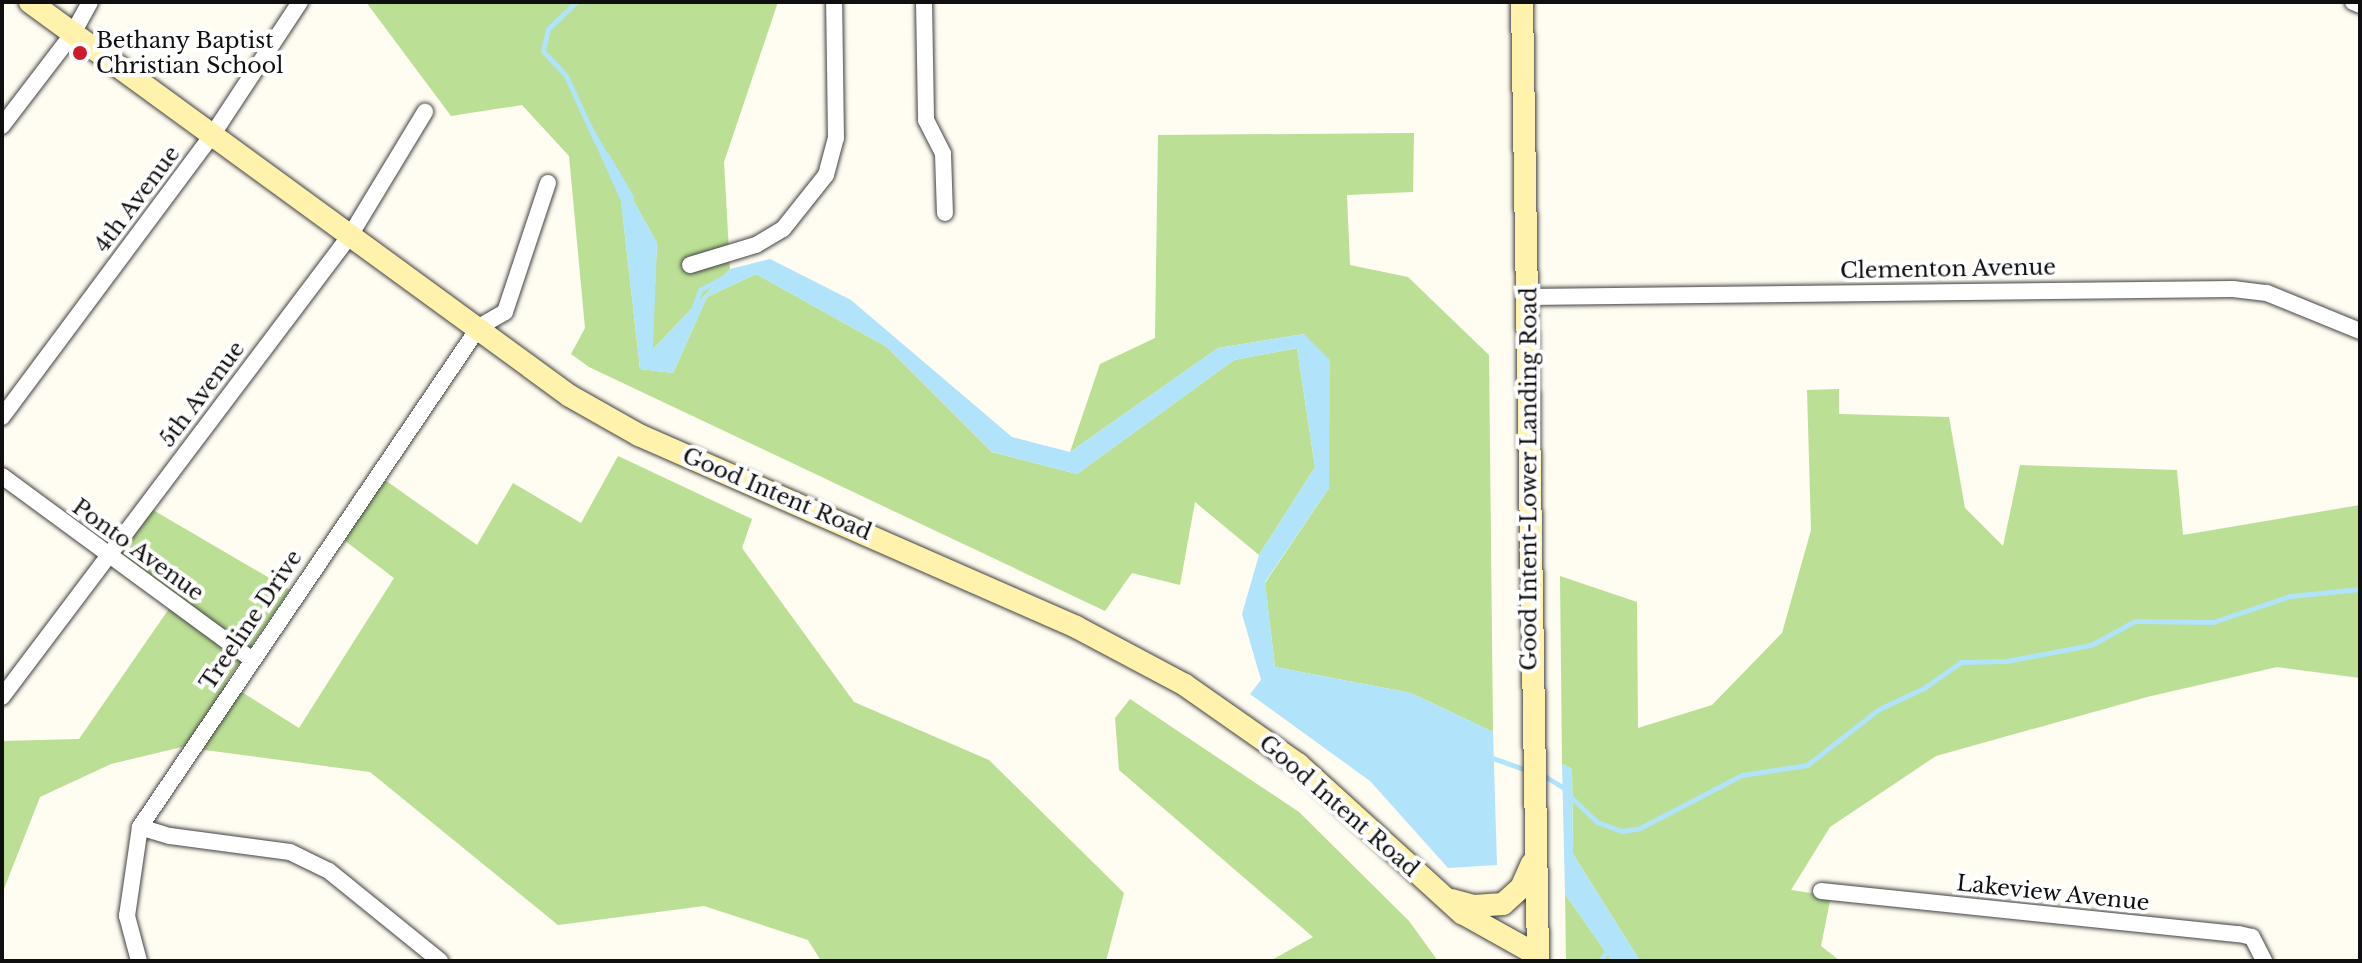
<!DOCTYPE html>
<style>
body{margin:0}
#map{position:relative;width:2362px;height:963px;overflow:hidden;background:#fffcf1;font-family:"Libre Baskerville",serif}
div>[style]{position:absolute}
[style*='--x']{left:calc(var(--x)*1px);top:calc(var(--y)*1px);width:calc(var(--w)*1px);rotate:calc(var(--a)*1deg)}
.forest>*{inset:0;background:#badf95}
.water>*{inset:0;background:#b1e3fb}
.stream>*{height:5px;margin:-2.5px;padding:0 2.5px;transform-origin:2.5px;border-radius:2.5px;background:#b1e3fb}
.roads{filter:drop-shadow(0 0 2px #424242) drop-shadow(0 0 2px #424242)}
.street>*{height:16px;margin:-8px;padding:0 8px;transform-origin:8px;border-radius:8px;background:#fff}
.secondary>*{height:22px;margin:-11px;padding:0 11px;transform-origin:11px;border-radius:11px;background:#fff2ac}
.dots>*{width:22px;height:22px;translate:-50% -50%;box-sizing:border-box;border:4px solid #fff;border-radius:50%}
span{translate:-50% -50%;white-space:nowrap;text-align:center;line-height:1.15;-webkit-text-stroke:8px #fff;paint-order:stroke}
.poi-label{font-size:22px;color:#0f0f0f}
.left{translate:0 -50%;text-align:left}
.street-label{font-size:22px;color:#0f0f0f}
.frame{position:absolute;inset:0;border:4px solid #0f0f0f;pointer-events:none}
</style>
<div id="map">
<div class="forest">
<i style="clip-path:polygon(366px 2px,778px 2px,724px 162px,730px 269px,652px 350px,657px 243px,572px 91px,621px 200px,640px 369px,673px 373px,707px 297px,756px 274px,887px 347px,992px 452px,1077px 474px,1234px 360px,1297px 348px,1315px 467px,1259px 555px,1195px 502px,1180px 585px,1132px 573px,1105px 611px,589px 367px,571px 354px,585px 328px,569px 156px,522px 105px,451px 116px)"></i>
<i style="clip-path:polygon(1414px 133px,1413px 192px,1347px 195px,1350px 265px,1408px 277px,1489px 355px,1493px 732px,1411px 693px,1275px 667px,1265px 583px,1329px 488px,1304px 334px,1218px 348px,1070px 452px,1100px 364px,1155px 338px,1158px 135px)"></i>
<i style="clip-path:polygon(1839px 389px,1839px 414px,1949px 417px,1965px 508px,2003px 546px,2020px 465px,2177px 470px,2183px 535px,2360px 505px,2360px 678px,2277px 667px,2147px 697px,1936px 756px,1830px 827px,1791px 890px,1831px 896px,1821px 946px,1840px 961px,1640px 961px,1573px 854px,1572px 769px,1562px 764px,1560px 576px,1637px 602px,1638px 728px,1712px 705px,1782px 633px,1811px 530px,1807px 390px)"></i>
<i style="clip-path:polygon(618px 456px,752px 519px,742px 548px,854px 702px,989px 760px,1124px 893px,1106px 961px,821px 961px,808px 940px,704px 906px,558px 925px,370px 772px,182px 747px,111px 764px,40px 797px,2px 894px,2px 741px,79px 739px,175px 600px,109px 549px,141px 503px,290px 590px,226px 682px,299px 728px,394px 578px,332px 531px,375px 473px,477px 545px,513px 483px,581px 523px)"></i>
<i style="clip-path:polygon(1130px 699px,1299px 812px,1409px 921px,1438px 961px,1270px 961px,1313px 937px,1119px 770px,1115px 718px)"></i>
<i style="clip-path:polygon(1565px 894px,1612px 961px,1566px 961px)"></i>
</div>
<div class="water">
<i style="clip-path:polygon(565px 77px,657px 243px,653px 349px,730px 269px,770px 259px,851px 300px,1012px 437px,1070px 452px,1218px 348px,1304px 334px,1330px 360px,1329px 488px,1265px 582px,1275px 667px,1411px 693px,1493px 732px,1497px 865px,1448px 868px,1370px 781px,1250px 694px,1261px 680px,1242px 614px,1259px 555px,1315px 467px,1297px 348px,1234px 360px,1077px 474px,992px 452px,887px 347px,756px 274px,707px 297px,673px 373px,640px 369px,621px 201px)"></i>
<i style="clip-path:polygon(1562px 764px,1572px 769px,1573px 854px,1640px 961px,1612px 961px,1565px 894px)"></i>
</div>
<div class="stream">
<i style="--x:576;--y:2;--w:39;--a:136"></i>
<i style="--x:548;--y:29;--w:23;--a:103"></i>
<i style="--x:543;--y:51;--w:34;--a:47"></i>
<i style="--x:566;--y:76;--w:74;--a:65.2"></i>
<i style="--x:606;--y:154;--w:50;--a:59.8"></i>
<i style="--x:691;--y:315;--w:27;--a:-70"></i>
<i style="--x:700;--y:290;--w:27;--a:-28"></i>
<i style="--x:1490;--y:757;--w:41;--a:19.7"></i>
<i style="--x:1543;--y:775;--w:25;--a:32"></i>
<i style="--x:1570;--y:796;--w:37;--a:44"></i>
<i style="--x:1597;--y:822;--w:27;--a:20"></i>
<i style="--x:1622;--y:831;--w:18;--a:-9"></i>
<i style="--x:1640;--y:828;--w:115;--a:-27.5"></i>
<i style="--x:1742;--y:775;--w:66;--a:-8.7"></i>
<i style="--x:1807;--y:765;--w:91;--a:-37.9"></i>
<i style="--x:1879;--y:709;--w:50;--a:-25"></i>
<i style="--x:1924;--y:688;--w:45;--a:-35.1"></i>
<i style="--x:1961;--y:662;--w:45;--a:-1.3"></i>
<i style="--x:2006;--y:661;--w:86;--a:-10.7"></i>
<i style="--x:2091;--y:645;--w:50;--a:-28.6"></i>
<i style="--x:2135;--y:621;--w:78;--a:0.7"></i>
<i style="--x:2213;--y:622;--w:81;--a:-18.7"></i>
<i style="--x:2290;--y:596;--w:70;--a:-5.7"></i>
<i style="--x:1600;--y:961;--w:17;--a:-54"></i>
</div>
<div class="roads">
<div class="street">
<i style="--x:924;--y:2;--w:118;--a:89"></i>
<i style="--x:926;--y:120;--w:38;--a:63"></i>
<i style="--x:943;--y:154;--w:59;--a:88.1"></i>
<i style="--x:2353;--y:2;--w:8;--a:23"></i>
<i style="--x:2;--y:126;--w:117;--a:-52.6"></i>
<i style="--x:73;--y:33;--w:35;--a:-61"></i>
<i style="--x:690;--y:265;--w:69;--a:-16.9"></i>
<i style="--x:756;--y:245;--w:31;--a:-31"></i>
<i style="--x:783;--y:229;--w:69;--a:-51.5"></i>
<i style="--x:826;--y:175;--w:38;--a:-75"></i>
<i style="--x:836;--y:138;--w:136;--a:-90.8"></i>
<i style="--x:1528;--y:297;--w:705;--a:-0.65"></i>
<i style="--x:2233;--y:289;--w:34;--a:7"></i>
<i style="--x:2267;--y:293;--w:100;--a:22.2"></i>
<i style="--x:2;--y:417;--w:353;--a:-53.3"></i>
<i style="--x:213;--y:134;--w:158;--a:-56.6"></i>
<i style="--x:2;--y:476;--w:308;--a:36.3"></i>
<i style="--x:2;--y:697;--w:580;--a:-52.99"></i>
<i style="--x:351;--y:234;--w:143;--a:-58.8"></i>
<i style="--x:140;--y:827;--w:31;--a:17"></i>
<i style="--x:170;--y:836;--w:121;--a:7.6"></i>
<i style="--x:290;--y:852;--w:43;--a:26"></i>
<i style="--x:329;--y:871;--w:143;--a:39"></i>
<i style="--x:1821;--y:891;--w:420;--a:5.9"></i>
<i style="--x:2239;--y:934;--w:13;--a:13"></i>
<i style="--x:2252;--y:937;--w:27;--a:63"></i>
<i style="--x:139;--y:961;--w:47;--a:-104.9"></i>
<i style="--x:127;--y:916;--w:90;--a:-81.7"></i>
<i style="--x:140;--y:827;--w:604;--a:-55.86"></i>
<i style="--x:479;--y:327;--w:30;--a:-30"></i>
<i style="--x:505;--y:312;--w:136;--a:-71.6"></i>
</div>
<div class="secondary">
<i style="--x:30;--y:2;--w:668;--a:36.12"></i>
<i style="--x:570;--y:396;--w:79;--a:29.5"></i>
<i style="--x:639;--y:435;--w:477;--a:23.7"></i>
<i style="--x:1076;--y:627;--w:123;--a:28"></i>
<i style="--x:1185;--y:685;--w:138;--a:35"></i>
<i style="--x:1298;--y:764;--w:222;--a:42.3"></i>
<i style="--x:1462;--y:913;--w:86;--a:29.2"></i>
<i style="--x:1522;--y:2;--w:959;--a:89.04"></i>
<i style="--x:1451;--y:900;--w:24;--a:15"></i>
<i style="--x:1474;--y:906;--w:29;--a:-4"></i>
<i style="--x:1503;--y:904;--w:24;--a:-42"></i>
<i style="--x:1521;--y:888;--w:27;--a:-66"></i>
</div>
</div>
<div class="dots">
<i style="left:80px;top:53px;background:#cb1b2c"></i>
</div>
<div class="poi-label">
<span class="left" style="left:96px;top:53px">Bethany Baptist<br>Christian School</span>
</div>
<div class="street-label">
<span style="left:137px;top:199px;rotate:-53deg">4th Avenue</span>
<span style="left:1948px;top:269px;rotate:-1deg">Clementon Avenue</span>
<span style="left:202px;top:394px;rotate:-53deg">5th Avenue</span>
<span style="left:1529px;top:479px;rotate:-90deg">Good Intent-Lower Landing Road</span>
<span style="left:777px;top:494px;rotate:23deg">Good Intent Road</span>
<span style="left:138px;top:550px;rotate:36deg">Ponto Avenue</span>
<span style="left:251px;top:620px;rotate:-56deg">Treeline Drive</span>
<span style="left:1339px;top:806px;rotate:41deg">Good Intent Road</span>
<span style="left:2053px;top:893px;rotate:6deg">Lakeview Avenue</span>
</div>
<div class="frame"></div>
</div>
